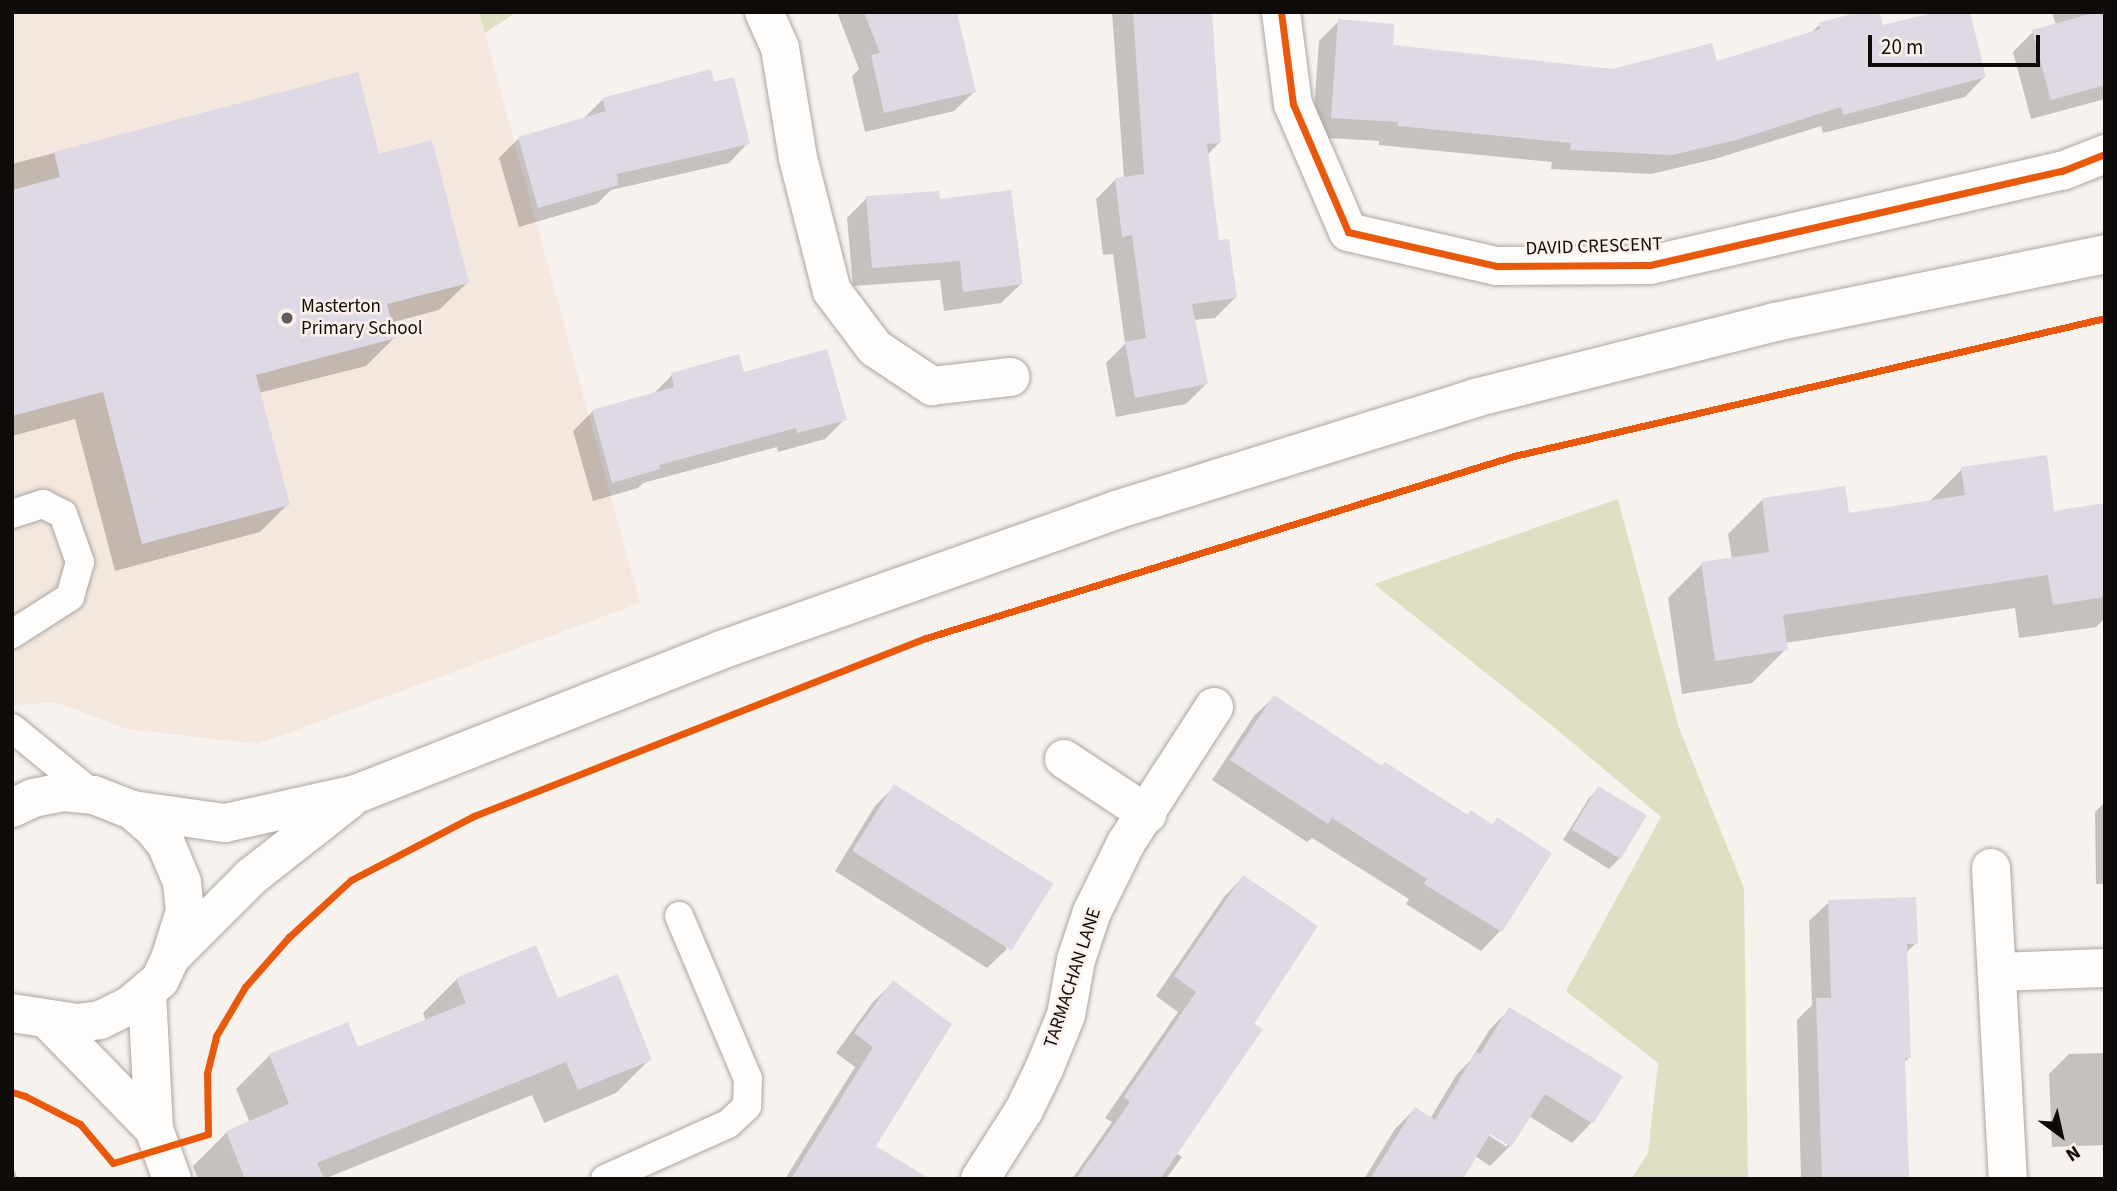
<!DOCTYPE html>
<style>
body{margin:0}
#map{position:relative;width:2117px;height:1191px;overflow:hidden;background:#f8f2ee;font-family:"Source Sans 3",sans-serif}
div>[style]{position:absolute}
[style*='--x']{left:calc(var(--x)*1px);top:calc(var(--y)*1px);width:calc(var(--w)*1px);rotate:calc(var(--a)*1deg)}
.education>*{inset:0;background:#f4e7dd}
.green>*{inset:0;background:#e0dfc4}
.shadow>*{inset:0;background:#0003}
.building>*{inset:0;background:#ded9e4;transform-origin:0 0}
.roads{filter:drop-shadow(0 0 2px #aaa6a3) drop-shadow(0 0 2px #aaa6a3)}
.lane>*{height:28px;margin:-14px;padding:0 14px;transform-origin:14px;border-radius:14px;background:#fefdfc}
.street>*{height:38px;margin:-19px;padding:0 19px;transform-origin:19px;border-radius:19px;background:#fefdfc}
.secondary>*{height:38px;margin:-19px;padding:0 19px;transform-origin:19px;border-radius:19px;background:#fefdfc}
.cycleway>*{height:7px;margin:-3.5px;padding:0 3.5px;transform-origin:3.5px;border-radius:3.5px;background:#e8590c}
.dots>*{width:19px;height:19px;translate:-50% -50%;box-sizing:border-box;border:4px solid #fcf1ea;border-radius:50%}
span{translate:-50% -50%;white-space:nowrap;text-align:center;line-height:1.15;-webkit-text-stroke:5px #fcf1ea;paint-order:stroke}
.street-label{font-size:19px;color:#0e0b09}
.poi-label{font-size:19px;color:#0e0b09}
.left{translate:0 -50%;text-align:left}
.frame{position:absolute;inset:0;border:14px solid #0e0b09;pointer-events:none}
.north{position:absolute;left:2026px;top:1100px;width:70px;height:70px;-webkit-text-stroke:5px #fcf1ea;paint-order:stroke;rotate:147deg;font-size:19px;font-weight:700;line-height:28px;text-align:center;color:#0e0b09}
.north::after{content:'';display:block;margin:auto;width:24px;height:32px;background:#0e0b09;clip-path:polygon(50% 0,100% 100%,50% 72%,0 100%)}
.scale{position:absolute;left:1868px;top:35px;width:172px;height:32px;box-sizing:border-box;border:4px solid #0e0b09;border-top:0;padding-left:9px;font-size:21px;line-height:24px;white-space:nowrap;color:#0e0b09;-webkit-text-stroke:5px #fcf1ea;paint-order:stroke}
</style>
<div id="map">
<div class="education">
<i style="clip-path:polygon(12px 12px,479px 12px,640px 603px,258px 744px,127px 729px,55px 702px,12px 706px)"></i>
</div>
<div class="green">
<i style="clip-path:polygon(479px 12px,517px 12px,485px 33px)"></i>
<i style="clip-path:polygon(1618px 499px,1679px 728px,1744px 888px,1748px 1179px,1631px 1179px,1648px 1153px,1658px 1063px,1566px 991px,1661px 817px,1555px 728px,1374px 584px)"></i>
</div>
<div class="shadow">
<i style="clip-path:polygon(837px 12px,952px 12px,974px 92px,954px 111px,865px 132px,852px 76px,859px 69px)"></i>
<i style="clip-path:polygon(1112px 12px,1208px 12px,1219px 143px,1207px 155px,1218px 242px,1235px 298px,1215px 318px,1194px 320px,1206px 384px,1186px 404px,1116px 417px,1106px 363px,1125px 344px,1113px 254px,1103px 255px,1096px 199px,1116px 179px,1124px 178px)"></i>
<i style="clip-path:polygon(2052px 12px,2105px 12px,2105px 99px,2031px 119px,2013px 52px,2033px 32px,2056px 25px)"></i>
<i style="clip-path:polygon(1339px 21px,1391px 47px,1612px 70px,1716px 63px,1810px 34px,1819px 25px,1881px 28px,1984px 77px,1965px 97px,1823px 133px,1821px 126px,1715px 159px,1651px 174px,1551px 169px,1552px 162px,1379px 145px,1379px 141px,1312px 137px,1319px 41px)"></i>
<i style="clip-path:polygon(357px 74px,378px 156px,467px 283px,439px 310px,390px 323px,394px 338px,366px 366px,259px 393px,288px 504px,260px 532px,115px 571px,75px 419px,12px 436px,12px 164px)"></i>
<i style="clip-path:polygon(713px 84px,748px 143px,729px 163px,611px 190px,597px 204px,519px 227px,499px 158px,519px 138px,583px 119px,603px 99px)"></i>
<i style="clip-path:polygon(867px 198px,938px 201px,1021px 284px,1001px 303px,944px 311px,940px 280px,853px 286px,847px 218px)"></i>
<i style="clip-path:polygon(743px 374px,845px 419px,825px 439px,778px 452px,777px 447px,643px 483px,638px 488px,593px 501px,573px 431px,593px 411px,652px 395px,672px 375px)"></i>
<i style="clip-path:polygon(1962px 469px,2053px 513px,2105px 505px,2105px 618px,2096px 627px,2019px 638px,2015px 608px,1785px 643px,1786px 649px,1752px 683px,1682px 694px,1668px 598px,1702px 564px,1732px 559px,1728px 534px,1762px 500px,1848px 515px,1928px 503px)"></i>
<i style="clip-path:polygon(1274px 697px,1381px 768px,1468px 816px,1491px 826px,1497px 820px,1550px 853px,1500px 931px,1481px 951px,1406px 904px,1409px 899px,1312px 838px,1307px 842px,1212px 780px,1254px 716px)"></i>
<i style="clip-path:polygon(895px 786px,1007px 949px,987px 968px,835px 871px,875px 806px)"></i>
<i style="clip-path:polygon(1599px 788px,1619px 859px,1609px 869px,1563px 840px,1589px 798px)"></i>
<i style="clip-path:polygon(2105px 802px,2105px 884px,2096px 884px,2095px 812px)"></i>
<i style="clip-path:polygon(1243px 877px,1252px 1024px,1176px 1153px,1182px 1157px,1166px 1179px,1072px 1179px,1112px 1122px,1105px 1118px,1178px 1012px,1156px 996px,1224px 897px)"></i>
<i style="clip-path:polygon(1829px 902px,1916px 943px,1906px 953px,1909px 1058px,1903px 1063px,1909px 1179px,1801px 1179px,1797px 1020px,1812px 1005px,1809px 921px)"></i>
<i style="clip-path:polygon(457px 979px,557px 1001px,650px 1059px,616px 1093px,544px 1123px,532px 1095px,324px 1179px,198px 1179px,193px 1166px,227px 1132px,250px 1123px,236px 1089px,270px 1055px,357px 1050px,426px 1021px,423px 1013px)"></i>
<i style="clip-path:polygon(893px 983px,874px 1146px,913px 1179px,785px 1179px,855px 1067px,836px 1053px,873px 1002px)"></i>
<i style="clip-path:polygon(evenodd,1510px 1009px,1620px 1077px,1591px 1123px,1572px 1143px,1529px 1116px,1510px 1146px,1490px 1166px,1475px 1156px,1461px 1179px,1364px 1179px,1395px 1129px,1415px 1109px,1430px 1119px,1457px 1074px,1470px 1061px,1490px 1029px,1510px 1009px,1484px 1128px,1507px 1143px,1507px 1147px,1482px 1131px,1484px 1128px)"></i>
<i style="clip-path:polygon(2105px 1053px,2105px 1145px,2052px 1147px,2049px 1074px,2069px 1054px)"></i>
<i style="clip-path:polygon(12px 1165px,18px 1179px,12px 1179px)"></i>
</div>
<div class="building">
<i style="clip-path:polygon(864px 12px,957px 12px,976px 92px,884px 113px,871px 55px,880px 53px)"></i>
<i style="clip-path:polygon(1133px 12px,1212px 12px,1221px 143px,1207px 144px,1219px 240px,1229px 239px,1237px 298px,1192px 304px,1208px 384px,1135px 398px,1125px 342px,1146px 338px,1132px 235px,1122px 237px,1115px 178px,1144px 174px)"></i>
<i style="clip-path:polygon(1859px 12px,1879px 12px,1883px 25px,1936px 12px,1970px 12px,1986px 77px,1843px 115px,1841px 107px,1736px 140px,1672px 155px,1570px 150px,1571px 143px,1398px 126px,1398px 122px,1331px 118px,1338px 19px,1394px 24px,1393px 45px,1612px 69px,1712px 43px,1717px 61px,1820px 29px,1818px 23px)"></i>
<i style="clip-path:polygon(2097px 12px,2105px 12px,2105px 85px,2051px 100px,2032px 30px)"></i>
<i style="clip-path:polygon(711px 69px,714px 82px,734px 77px,750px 144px,617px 174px,618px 185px,538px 208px,518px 137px,606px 111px,602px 98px)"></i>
<i style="clip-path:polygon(358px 72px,379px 154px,432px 140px,469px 283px,387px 304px,396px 338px,256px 375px,290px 505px,142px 544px,103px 392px,12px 416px,12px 190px,60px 177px,54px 152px)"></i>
<i style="clip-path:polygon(1011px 190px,1023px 284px,963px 292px,960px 261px,872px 268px,866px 196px,939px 191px,940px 199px)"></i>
<i style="clip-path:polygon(827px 349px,847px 420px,797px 433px,796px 428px,659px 465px,660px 469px,612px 483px,592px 410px,674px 387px,671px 373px,739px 354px,744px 372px)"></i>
<i style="clip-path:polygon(2047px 455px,2054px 511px,2105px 503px,2105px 597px,2053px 605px,2048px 575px,1783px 615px,1788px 650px,1715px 661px,1701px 562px,1769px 552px,1762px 498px,1845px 486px,1849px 513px,1965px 495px,1961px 467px)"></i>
<i style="clip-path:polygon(1274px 695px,1382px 766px,1385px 762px,1468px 815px,1471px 810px,1493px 825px,1497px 817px,1552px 853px,1502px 932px,1424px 884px,1427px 879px,1332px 818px,1328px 824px,1230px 760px)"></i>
<i style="left:894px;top:784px;width:188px;height:79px;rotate:32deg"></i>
<i style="left:1598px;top:786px;width:57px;height:51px;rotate:31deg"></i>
<i style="clip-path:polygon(1243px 875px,1318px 926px,1254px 1024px,1263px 1029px,1160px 1179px,1076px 1179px,1130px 1102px,1124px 1097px,1196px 992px,1174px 976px)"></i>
<i style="clip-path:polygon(1916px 897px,1918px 944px,1907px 944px,1911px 1058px,1905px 1058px,1909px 1179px,1822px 1179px,1816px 998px,1831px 998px,1828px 900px)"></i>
<i style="clip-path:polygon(536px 945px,558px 998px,618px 974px,652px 1060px,578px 1090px,566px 1062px,317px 1163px,324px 1179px,245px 1179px,226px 1131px,289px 1104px,269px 1054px,348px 1022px,358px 1047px,466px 1003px,456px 978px)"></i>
<i style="clip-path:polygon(893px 980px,952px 1024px,876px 1146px,930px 1179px,791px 1179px,873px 1047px,854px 1033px)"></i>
<i style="clip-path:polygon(1509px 1007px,1623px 1076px,1593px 1124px,1545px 1094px,1511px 1147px,1490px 1134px,1463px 1179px,1370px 1179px,1415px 1107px,1435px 1120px,1476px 1052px,1480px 1054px)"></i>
</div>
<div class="roads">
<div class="lane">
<i style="--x:12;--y:514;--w:33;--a:-18"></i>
<i style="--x:43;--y:504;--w:22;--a:27"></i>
<i style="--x:63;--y:514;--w:51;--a:70.5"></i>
<i style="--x:80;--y:562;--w:36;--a:106"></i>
<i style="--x:70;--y:597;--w:69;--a:147.5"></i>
<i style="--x:12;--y:728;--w:106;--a:39.3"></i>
<i style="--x:605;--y:1179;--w:135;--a:-24.1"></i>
<i style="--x:728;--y:1124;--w:26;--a:-43"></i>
<i style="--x:747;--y:1106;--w:27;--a:-88"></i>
<i style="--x:748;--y:1079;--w:177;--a:-112.9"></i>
</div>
<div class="street">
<i style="--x:764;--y:12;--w:39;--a:66"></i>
<i style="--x:780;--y:48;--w:111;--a:80.7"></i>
<i style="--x:798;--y:158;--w:137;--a:75.7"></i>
<i style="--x:832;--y:291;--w:71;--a:53"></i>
<i style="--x:875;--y:348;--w:69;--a:33.7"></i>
<i style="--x:932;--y:386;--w:79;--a:-6.6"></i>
<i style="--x:1281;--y:12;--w:93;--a:82.6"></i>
<i style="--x:1293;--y:104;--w:139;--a:66.7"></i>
<i style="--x:1348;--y:232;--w:152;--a:12.9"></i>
<i style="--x:1496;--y:266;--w:154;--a:-0.4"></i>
<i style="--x:1650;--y:265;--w:423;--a:-12.9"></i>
<i style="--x:2062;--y:171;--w:46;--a:-21.6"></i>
<i style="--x:1064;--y:759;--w:100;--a:33.5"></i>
<i style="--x:1991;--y:868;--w:311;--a:86.9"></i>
<i style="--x:1997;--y:972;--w:108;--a:-2.1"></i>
<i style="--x:147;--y:992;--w:137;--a:87.1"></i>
<i style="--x:154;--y:1129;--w:53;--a:70.2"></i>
<i style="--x:47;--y:1019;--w:153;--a:45.8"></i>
<i style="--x:980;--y:1179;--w:82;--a:-57.5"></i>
<i style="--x:1024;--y:1110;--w:46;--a:-64"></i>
<i style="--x:1044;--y:1069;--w:58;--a:-67.8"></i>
<i style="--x:1066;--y:1015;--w:56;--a:-79.7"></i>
<i style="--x:1076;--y:960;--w:51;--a:-71.6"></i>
<i style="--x:1092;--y:912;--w:77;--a:-63.8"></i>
<i style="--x:1126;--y:843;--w:162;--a:-57.1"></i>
</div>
<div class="secondary">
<i style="--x:12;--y:808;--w:23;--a:-25"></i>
<i style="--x:33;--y:798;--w:32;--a:-11"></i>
<i style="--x:64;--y:792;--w:30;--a:6"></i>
<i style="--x:94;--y:795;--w:41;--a:21.5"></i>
<i style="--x:132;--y:810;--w:94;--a:8"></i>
<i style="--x:225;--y:823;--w:134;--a:-12.5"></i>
<i style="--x:356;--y:794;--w:392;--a:-21.5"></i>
<i style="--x:721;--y:650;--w:419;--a:-19.5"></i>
<i style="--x:1116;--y:510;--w:376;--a:-17.3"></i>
<i style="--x:1475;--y:398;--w:309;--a:-14.2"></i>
<i style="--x:1775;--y:322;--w:337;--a:-11.6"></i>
<i style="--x:174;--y:954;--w:110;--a:-45"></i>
<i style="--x:252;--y:876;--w:123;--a:-38.1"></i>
<i style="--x:12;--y:1013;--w:66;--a:8.7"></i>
<i style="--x:77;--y:1023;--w:23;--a:-7"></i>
<i style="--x:100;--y:1020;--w:32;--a:-26"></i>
<i style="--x:129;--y:1006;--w:40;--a:-40"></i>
<i style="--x:160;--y:980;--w:26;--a:-65"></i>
<i style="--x:171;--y:956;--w:47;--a:-72.7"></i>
<i style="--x:185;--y:911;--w:29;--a:-96"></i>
<i style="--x:182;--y:882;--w:41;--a:-112.8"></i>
<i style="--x:166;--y:844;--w:19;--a:-129"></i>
<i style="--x:154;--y:829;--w:29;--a:-139"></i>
</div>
</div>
<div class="cycleway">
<i style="--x:1281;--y:12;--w:93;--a:82.6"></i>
<i style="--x:1293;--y:104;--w:139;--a:66.7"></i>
<i style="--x:1348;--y:232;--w:152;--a:12.9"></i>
<i style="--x:1496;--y:266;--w:154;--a:-0.4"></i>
<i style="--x:1650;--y:265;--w:423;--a:-12.9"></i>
<i style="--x:2062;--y:171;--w:46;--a:-21.6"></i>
<i style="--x:12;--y:1092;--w:14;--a:17"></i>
<i style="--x:25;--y:1096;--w:62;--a:27"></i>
<i style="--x:80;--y:1124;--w:51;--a:49.8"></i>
<i style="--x:113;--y:1163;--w:99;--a:-17"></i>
<i style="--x:208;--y:1134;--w:61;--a:-90.9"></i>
<i style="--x:207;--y:1073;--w:38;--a:-76"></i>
<i style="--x:216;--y:1036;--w:57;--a:-59.4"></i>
<i style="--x:245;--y:987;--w:67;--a:-48.7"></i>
<i style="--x:289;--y:937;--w:84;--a:-42.6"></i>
<i style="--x:351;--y:880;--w:139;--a:-27.5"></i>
<i style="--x:474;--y:816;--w:486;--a:-21.5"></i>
<i style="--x:926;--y:638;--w:616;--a:-17.2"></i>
<i style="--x:1514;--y:456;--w:607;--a:-13.14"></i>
</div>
<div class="dots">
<i style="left:287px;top:318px;background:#605c59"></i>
</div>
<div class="street-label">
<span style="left:1594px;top:247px;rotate:-2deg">DAVID CRESCENT</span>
<span style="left:1073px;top:978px;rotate:-72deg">TARMACHAN LANE</span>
</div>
<div class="poi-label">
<span class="left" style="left:301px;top:318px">Masterton<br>Primary School</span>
</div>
<div class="frame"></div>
<div class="north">N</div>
<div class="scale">20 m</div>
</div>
